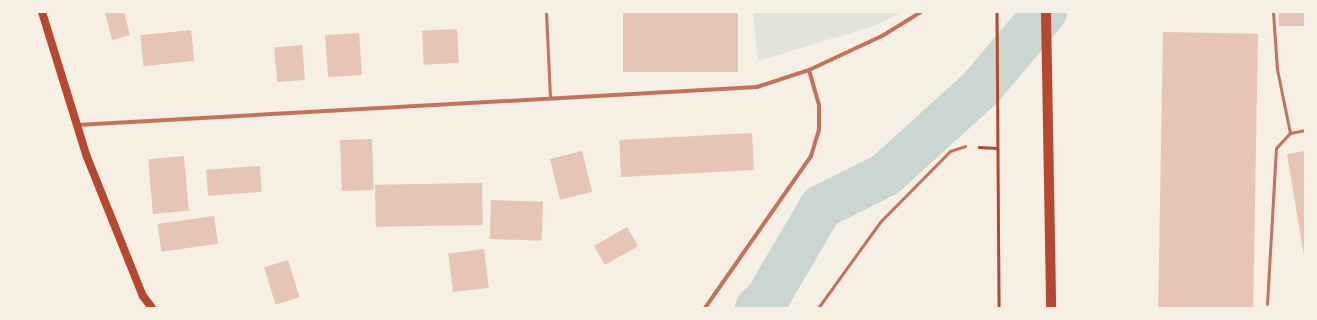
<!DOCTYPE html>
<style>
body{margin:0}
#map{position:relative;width:1317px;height:320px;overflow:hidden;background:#f6efe4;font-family:Lato,sans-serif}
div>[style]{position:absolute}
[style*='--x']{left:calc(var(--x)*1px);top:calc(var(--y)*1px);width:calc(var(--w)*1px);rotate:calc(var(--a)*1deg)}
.green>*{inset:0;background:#e2e4dc}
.river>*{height:44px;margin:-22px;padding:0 22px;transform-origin:22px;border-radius:22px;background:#c9d6d2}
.building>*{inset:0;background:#e6c5b7;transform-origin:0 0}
.path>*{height:2.5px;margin:-1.25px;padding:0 1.25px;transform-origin:1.25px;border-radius:1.25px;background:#b5482f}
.service>*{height:3px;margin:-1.5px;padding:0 1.5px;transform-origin:1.5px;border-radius:1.5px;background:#c5725c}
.minor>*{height:4px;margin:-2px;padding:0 2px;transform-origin:2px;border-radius:2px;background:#c5725c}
.secondary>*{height:8px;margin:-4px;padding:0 4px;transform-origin:4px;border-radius:4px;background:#b5482f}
.primary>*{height:10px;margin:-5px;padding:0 5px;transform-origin:5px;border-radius:5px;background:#b5482f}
span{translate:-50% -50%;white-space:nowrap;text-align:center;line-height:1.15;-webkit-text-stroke:3.5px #f6efe4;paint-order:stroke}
.frame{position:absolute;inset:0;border:13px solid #f6efe4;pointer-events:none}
</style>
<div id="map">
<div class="green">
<i style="clip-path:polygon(753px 12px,902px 12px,877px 25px,758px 61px)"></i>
</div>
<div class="river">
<i style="--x:757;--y:308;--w:13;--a:-42"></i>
<i style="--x:767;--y:299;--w:107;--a:-59.6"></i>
<i style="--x:821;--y:207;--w:72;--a:-26.6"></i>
<i style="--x:885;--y:175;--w:128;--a:-42.2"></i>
<i style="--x:980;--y:89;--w:101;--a:-49.8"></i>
</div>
<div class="building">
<i style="clip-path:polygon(108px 12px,124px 12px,130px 35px,112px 40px,105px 13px)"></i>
<i style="left:623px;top:12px;width:115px;height:60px"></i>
<i style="left:1279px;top:12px;width:26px;height:14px"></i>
<i style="left:457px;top:29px;width:34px;height:35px;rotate:87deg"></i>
<i style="left:191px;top:30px;width:31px;height:51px;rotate:84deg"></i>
<i style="left:1163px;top:32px;width:95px;height:276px;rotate:1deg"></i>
<i style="left:359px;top:33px;width:42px;height:34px;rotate:86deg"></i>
<i style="left:302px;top:45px;width:35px;height:28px;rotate:85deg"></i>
<i style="left:752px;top:133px;width:37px;height:133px;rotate:87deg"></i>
<i style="left:372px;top:139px;width:51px;height:32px;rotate:88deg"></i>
<i style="left:582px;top:151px;width:42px;height:33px;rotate:76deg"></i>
<i style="clip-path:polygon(1305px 151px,1305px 256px,1304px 256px,1287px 154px)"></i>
<i style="left:184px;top:156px;width:55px;height:36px;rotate:85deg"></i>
<i style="left:260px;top:166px;width:26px;height:54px;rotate:86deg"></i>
<i style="left:482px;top:183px;width:42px;height:107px;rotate:89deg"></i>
<i style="left:491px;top:200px;width:52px;height:39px;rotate:2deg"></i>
<i style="left:214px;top:216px;width:28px;height:57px;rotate:82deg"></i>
<i style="left:627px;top:227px;width:22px;height:38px;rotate:60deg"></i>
<i style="left:484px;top:249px;width:39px;height:36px;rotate:83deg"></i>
<i style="left:288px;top:260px;width:39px;height:25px;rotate:73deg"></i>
</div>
<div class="path">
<i style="--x:997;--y:12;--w:296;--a:89.6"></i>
<i style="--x:979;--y:147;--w:18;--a:3"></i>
</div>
<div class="service">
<i style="--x:546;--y:12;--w:86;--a:87.3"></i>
<i style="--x:1273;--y:12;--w:57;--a:86"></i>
<i style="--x:1277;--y:69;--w:65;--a:78.5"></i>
<i style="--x:1267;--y:304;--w:156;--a:-86.7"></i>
<i style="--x:1276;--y:148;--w:21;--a:-47"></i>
<i style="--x:1290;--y:133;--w:15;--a:-11"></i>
<i style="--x:818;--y:308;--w:106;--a:-54.2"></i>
<i style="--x:880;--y:222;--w:91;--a:-45.4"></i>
<i style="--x:944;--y:157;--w:8;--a:-45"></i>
<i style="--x:950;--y:151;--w:16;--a:-18"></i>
</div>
<div class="minor">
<i style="--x:77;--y:125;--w:681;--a:-3.2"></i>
<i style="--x:757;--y:87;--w:55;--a:-18.1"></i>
<i style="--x:809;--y:70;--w:81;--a:-25"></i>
<i style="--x:882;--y:36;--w:46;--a:-31.6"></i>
<i style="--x:705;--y:308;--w:185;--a:-55.1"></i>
<i style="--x:811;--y:156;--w:27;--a:-73"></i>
<i style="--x:819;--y:130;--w:25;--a:-90"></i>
<i style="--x:819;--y:105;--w:36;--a:-106"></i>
</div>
<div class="secondary">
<i style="--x:42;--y:12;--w:152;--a:72.8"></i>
<i style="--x:87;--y:157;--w:150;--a:68.1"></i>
<i style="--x:143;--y:296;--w:15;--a:53"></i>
</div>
<div class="primary">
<i style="--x:1046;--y:12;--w:296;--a:89"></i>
</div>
<div class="frame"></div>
</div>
